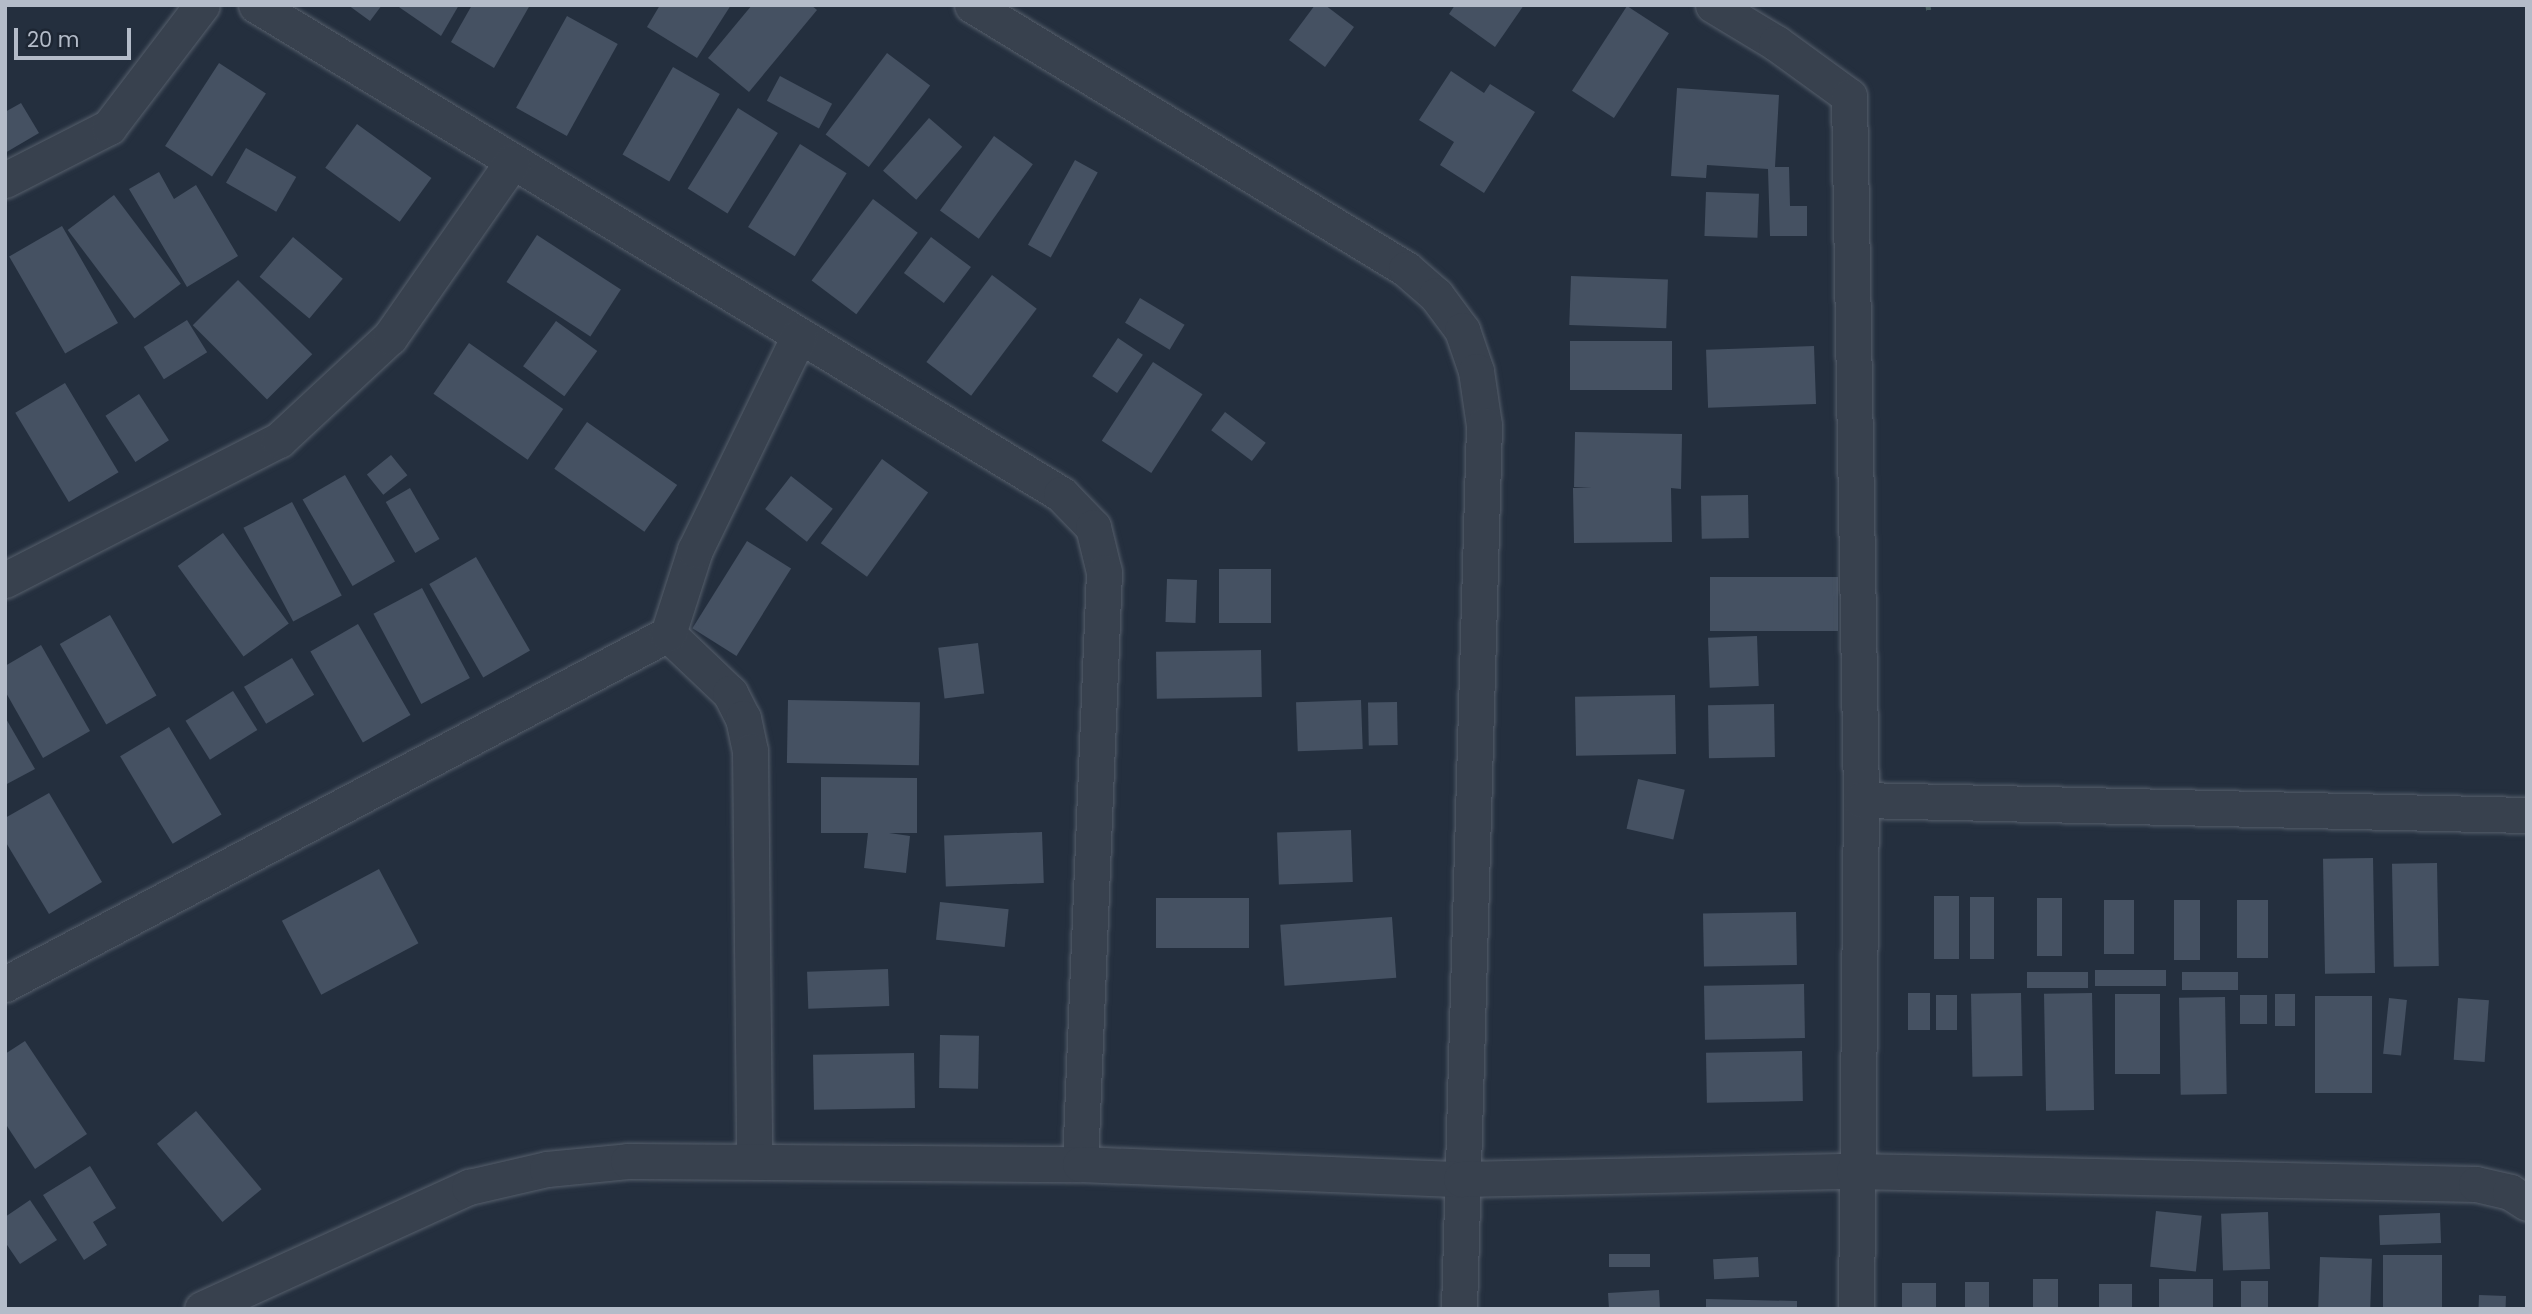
<!DOCTYPE html>
<style>
body{margin:0}
#map{position:relative;width:2532px;height:1314px;overflow:hidden;background:#242f3e;font-family:Poppins,sans-serif}
div>[style]{position:absolute}
[style*='--x']{left:calc(var(--x)*1px);top:calc(var(--y)*1px);width:calc(var(--w)*1px);rotate:calc(var(--a)*1deg)}
.building>*{inset:0;background:#455162;transform-origin:0 0}
.path>*{height:4.5px;margin-top:-2.25px;transform-origin:0;background:repeating-linear-gradient(90deg,#44595c 0 5px,transparent 0 10px)}
.roads{filter:drop-shadow(0 0 2px #565f6c) drop-shadow(0 0 2px #565f6c)}
.minor>*{height:35px;margin:-17.5px;padding:0 17.5px;transform-origin:17.5px;border-radius:17.5px;background:#38414e}
span{translate:-50% -50%;white-space:nowrap;text-align:center;line-height:1.15;-webkit-text-stroke:5px #1d2633;paint-order:stroke}
.frame{position:absolute;inset:0;border:7px solid #b4bcc9;pointer-events:none}
.scale{position:absolute;left:14px;top:28px;width:117px;height:32px;box-sizing:border-box;border:4px solid #b4bcc9;border-top:0;padding-left:9px;font-size:21px;line-height:24px;white-space:nowrap;color:#b4bcc9;-webkit-text-stroke:5px #1d2633;paint-order:stroke}
</style>
<div id="map">
<div class="building">
<i style="clip-path:polygon(348px 5px,382px 5px,370px 21px)"></i>
<i style="clip-path:polygon(396px 5px,459px 5px,441px 36px)"></i>
<i style="clip-path:polygon(472px 5px,530px 5px,494px 68px,451px 42px)"></i>
<i style="clip-path:polygon(660px 5px,731px 5px,697px 58px,647px 27px)"></i>
<i style="clip-path:polygon(752px 5px,811px 5px,817px 10px,749px 92px,708px 58px)"></i>
<i style="clip-path:polygon(1315px 5px,1325px 5px,1354px 27px,1325px 67px,1289px 40px)"></i>
<i style="clip-path:polygon(1455px 5px,1524px 5px,1495px 47px,1449px 14px)"></i>
<i style="left:1627px;top:6px;width:50px;height:101px;rotate:33deg"></i>
<i style="left:567px;top:16px;width:58px;height:105px;rotate:29deg"></i>
<i style="left:887px;top:53px;width:54px;height:102px;rotate:37deg"></i>
<i style="left:219px;top:63px;width:56px;height:99px;rotate:33deg"></i>
<i style="left:673px;top:67px;width:54px;height:101px;rotate:30deg"></i>
<i style="clip-path:polygon(1451px 71px,1484px 93px,1490px 84px,1535px 112px,1484px 193px,1440px 165px,1454px 142px,1419px 120px)"></i>
<i style="left:780px;top:76px;width:59px;height:28px;rotate:28deg"></i>
<i style="clip-path:polygon(1677px 88px,1779px 95px,1775px 167px,1789px 167px,1790px 206px,1807px 206px,1807px 236px,1770px 236px,1768px 169px,1707px 165px,1706px 178px,1671px 176px)"></i>
<i style="clip-path:polygon(21px 103px,39px 133px,5px 153px,5px 112px)"></i>
<i style="left:738px;top:108px;width:47px;height:95px;rotate:32deg"></i>
<i style="left:929px;top:118px;width:44px;height:70px;rotate:41deg"></i>
<i style="left:357px;top:124px;width:92px;height:54px;rotate:36deg"></i>
<i style="left:994px;top:136px;width:48px;height:92px;rotate:36deg"></i>
<i style="left:800px;top:144px;width:55px;height:98px;rotate:32deg"></i>
<i style="left:246px;top:148px;width:58px;height:40px;rotate:30deg"></i>
<i style="left:1075px;top:160px;width:26px;height:97px;rotate:29deg"></i>
<i style="clip-path:polygon(159px 172px,174px 199px,196px 185px,238px 256px,187px 287px,129px 189px)"></i>
<i style="left:1706px;top:192px;width:53px;height:44px;rotate:2deg"></i>
<i style="left:114px;top:195px;width:111px;height:58px;rotate:53deg"></i>
<i style="left:873px;top:199px;width:56px;height:102px;rotate:37deg"></i>
<i style="left:62px;top:226px;width:112px;height:61px;rotate:60deg"></i>
<i style="left:537px;top:235px;width:100px;height:56px;rotate:33deg"></i>
<i style="left:293px;top:237px;width:65px;height:52px;rotate:40deg"></i>
<i style="left:931px;top:237px;width:50px;height:45px;rotate:37deg"></i>
<i style="left:992px;top:275px;width:56px;height:109px;rotate:37deg"></i>
<i style="left:1571px;top:276px;width:97px;height:49px;rotate:2deg"></i>
<i style="left:238px;top:280px;width:105px;height:64px;rotate:45deg"></i>
<i style="left:1140px;top:298px;width:52px;height:29px;rotate:31deg"></i>
<i style="left:187px;top:320px;width:38px;height:51px;rotate:58deg"></i>
<i style="left:556px;top:321px;width:51px;height:56px;rotate:36deg"></i>
<i style="left:1118px;top:338px;width:30px;height:46px;rotate:34deg"></i>
<i style="left:1672px;top:341px;width:49px;height:102px;rotate:90deg"></i>
<i style="left:469px;top:343px;width:115px;height:62px;rotate:35deg"></i>
<i style="left:1814px;top:346px;width:58px;height:108px;rotate:88deg"></i>
<i style="left:1153px;top:362px;width:59px;height:94px;rotate:33deg"></i>
<i style="left:65px;top:383px;width:104px;height:58px;rotate:59deg"></i>
<i style="left:139px;top:394px;width:55px;height:40px;rotate:57deg"></i>
<i style="left:1225px;top:412px;width:51px;height:23px;rotate:37deg"></i>
<i style="left:587px;top:422px;width:110px;height:57px;rotate:35deg"></i>
<i style="clip-path:polygon(1575px 432px,1682px 434px,1681px 489px,1671px 488px,1672px 542px,1574px 543px,1573px 488px,1592px 488px,1574px 487px)"></i>
<i style="left:391px;top:455px;width:26px;height:31px;rotate:51deg"></i>
<i style="left:882px;top:459px;width:57px;height:104px;rotate:36deg"></i>
<i style="left:345px;top:475px;width:100px;height:49px;rotate:60deg"></i>
<i style="left:791px;top:476px;width:53px;height:42px;rotate:38deg"></i>
<i style="left:410px;top:488px;width:59px;height:28px;rotate:60deg"></i>
<i style="left:1748px;top:495px;width:43px;height:47px;rotate:89deg"></i>
<i style="left:292px;top:502px;width:106px;height:55px;rotate:62deg"></i>
<i style="left:223px;top:533px;width:112px;height:56px;rotate:54deg"></i>
<i style="left:747px;top:541px;width:52px;height:103px;rotate:32deg"></i>
<i style="left:476px;top:557px;width:108px;height:54px;rotate:60deg"></i>
<i style="left:1219px;top:569px;width:52px;height:54px"></i>
<i style="left:1838px;top:577px;width:54px;height:128px;rotate:90deg"></i>
<i style="left:1167px;top:579px;width:30px;height:43px;rotate:2deg"></i>
<i style="left:422px;top:588px;width:102px;height:55px;rotate:62deg"></i>
<i style="left:110px;top:615px;width:93px;height:58px;rotate:60deg"></i>
<i style="left:358px;top:624px;width:105px;height:55px;rotate:60deg"></i>
<i style="left:1757px;top:636px;width:50px;height:49px;rotate:88deg"></i>
<i style="left:978px;top:643px;width:51px;height:40px;rotate:83deg"></i>
<i style="clip-path:polygon(41px 645px,90px 731px,43px 758px,5px 691px,5px 666px)"></i>
<i style="left:1261px;top:650px;width:47px;height:105px;rotate:89deg"></i>
<i style="left:292px;top:658px;width:43px;height:56px;rotate:59deg"></i>
<i style="left:233px;top:691px;width:46px;height:56px;rotate:58deg"></i>
<i style="left:1675px;top:695px;width:59px;height:100px;rotate:89deg"></i>
<i style="left:788px;top:700px;width:132px;height:63px;rotate:1deg"></i>
<i style="left:1361px;top:700px;width:49px;height:65px;rotate:88deg"></i>
<i style="left:1397px;top:702px;width:43px;height:29px;rotate:89deg"></i>
<i style="left:1774px;top:704px;width:53px;height:66px;rotate:89deg"></i>
<i style="clip-path:polygon(5px 717px,35px 769px,5px 785px)"></i>
<i style="left:169px;top:727px;width:102px;height:57px;rotate:59deg"></i>
<i style="clip-path:polygon(821px 777px,917px 778px,917px 833px,889px 833px,910px 836px,906px 873px,864px 868px,868px 833px,821px 833px)"></i>
<i style="left:1638px;top:779px;width:48px;height:51px;rotate:13deg"></i>
<i style="clip-path:polygon(49px 793px,102px 882px,49px 914px,5px 841px,5px 818px)"></i>
<i style="left:1351px;top:830px;width:52px;height:74px;rotate:88deg"></i>
<i style="left:1042px;top:832px;width:51px;height:98px;rotate:88deg"></i>
<i style="left:2373px;top:858px;width:115px;height:50px;rotate:89deg"></i>
<i style="left:2437px;top:863px;width:103px;height:45px;rotate:89deg"></i>
<i style="left:379px;top:869px;width:84px;height:110px;rotate:62deg"></i>
<i style="left:1934px;top:896px;width:25px;height:63px"></i>
<i style="left:1970px;top:897px;width:24px;height:62px"></i>
<i style="left:1156px;top:898px;width:93px;height:50px"></i>
<i style="left:2037px;top:898px;width:25px;height:58px"></i>
<i style="left:2104px;top:900px;width:30px;height:54px"></i>
<i style="left:2174px;top:900px;width:26px;height:60px"></i>
<i style="left:2237px;top:900px;width:31px;height:58px"></i>
<i style="left:940px;top:902px;width:69px;height:38px;rotate:6deg"></i>
<i style="left:1796px;top:912px;width:53px;height:93px;rotate:89deg"></i>
<i style="left:1392px;top:917px;width:61px;height:112px;rotate:86deg"></i>
<i style="left:888px;top:969px;width:37px;height:81px;rotate:88deg"></i>
<i style="left:2166px;top:970px;width:16px;height:71px;rotate:90deg"></i>
<i style="left:2088px;top:972px;width:16px;height:61px;rotate:90deg"></i>
<i style="left:2238px;top:972px;width:18px;height:56px;rotate:90deg"></i>
<i style="left:1804px;top:984px;width:54px;height:100px;rotate:89deg"></i>
<i style="left:1908px;top:993px;width:22px;height:37px"></i>
<i style="left:2021px;top:993px;width:83px;height:50px;rotate:89deg"></i>
<i style="left:2092px;top:993px;width:117px;height:48px;rotate:89deg"></i>
<i style="left:2115px;top:994px;width:45px;height:80px"></i>
<i style="left:2275px;top:994px;width:20px;height:32px"></i>
<i style="left:1936px;top:995px;width:21px;height:35px"></i>
<i style="left:2267px;top:995px;width:29px;height:27px;rotate:90deg"></i>
<i style="left:2315px;top:996px;width:57px;height:97px"></i>
<i style="left:2225px;top:997px;width:97px;height:46px;rotate:89deg"></i>
<i style="left:2389px;top:998px;width:18px;height:56px;rotate:6deg"></i>
<i style="left:2458px;top:998px;width:31px;height:62px;rotate:4deg"></i>
<i style="left:940px;top:1035px;width:39px;height:53px;rotate:1deg"></i>
<i style="clip-path:polygon(25px 1041px,87px 1134px,35px 1169px,5px 1123px,5px 1054px)"></i>
<i style="left:1802px;top:1051px;width:50px;height:96px;rotate:89deg"></i>
<i style="left:914px;top:1053px;width:55px;height:101px;rotate:89deg"></i>
<i style="left:196px;top:1111px;width:102px;height:51px;rotate:50deg"></i>
<i style="clip-path:polygon(90px 1166px,116px 1208px,93px 1222px,107px 1245px,84px 1260px,43px 1195px)"></i>
<i style="clip-path:polygon(30px 1200px,57px 1240px,20px 1264px,5px 1242px,5px 1217px)"></i>
<i style="left:2156px;top:1211px;width:46px;height:56px;rotate:6deg"></i>
<i style="left:2268px;top:1212px;width:57px;height:47px;rotate:88deg"></i>
<i style="left:2440px;top:1213px;width:30px;height:61px;rotate:88deg"></i>
<i style="left:1609px;top:1254px;width:41px;height:13px"></i>
<i style="left:2383px;top:1255px;width:59px;height:54px"></i>
<i style="left:1758px;top:1257px;width:20px;height:45px;rotate:87deg"></i>
<i style="left:2320px;top:1257px;width:52px;height:52px;rotate:2deg"></i>
<i style="left:2033px;top:1279px;width:25px;height:30px"></i>
<i style="left:2159px;top:1279px;width:54px;height:30px"></i>
<i style="left:2241px;top:1281px;width:27px;height:28px"></i>
<i style="left:1965px;top:1282px;width:24px;height:27px"></i>
<i style="left:1902px;top:1283px;width:34px;height:26px"></i>
<i style="left:2099px;top:1284px;width:33px;height:25px"></i>
<i style="clip-path:polygon(1659px 1290px,1660px 1309px,1609px 1309px,1608px 1293px)"></i>
<i style="left:2479px;top:1295px;width:27px;height:14px;rotate:2deg"></i>
<i style="clip-path:polygon(1706px 1299px,1797px 1301px,1797px 1309px,1706px 1309px)"></i>
</div>
<div class="path">
<i style="--x:1928;--y:5;--w:5;--a:79"></i>
</div>
<div class="roads">
<div class="minor">
<i style="--x:256;--y:5;--w:942;--a:31.28"></i>
<i style="--x:1061;--y:494;--w:46;--a:45.9"></i>
<i style="--x:1093;--y:527;--w:46;--a:76.3"></i>
<i style="--x:1104;--y:572;--w:592;--a:92.32"></i>
<i style="--x:972;--y:5;--w:508;--a:31.31"></i>
<i style="--x:1406;--y:269;--w:40;--a:41"></i>
<i style="--x:1436;--y:295;--w:44;--a:53.4"></i>
<i style="--x:1462;--y:330;--w:43;--a:71.1"></i>
<i style="--x:1476;--y:371;--w:55;--a:81.6"></i>
<i style="--x:1484;--y:425;--w:884;--a:91.62"></i>
<i style="--x:1713;--y:5;--w:74;--a:31.1"></i>
<i style="--x:1776;--y:43;--w:90;--a:36"></i>
<i style="--x:1849;--y:96;--w:704;--a:89.02"></i>
<i style="--x:5;--y:180;--w:117;--a:-27"></i>
<i style="--x:109;--y:127;--w:153;--a:-52.7"></i>
<i style="--x:5;--y:580;--w:308;--a:-27.1"></i>
<i style="--x:279;--y:440;--w:151;--a:-42.9"></i>
<i style="--x:390;--y:337;--w:213;--a:-55.1"></i>
<i style="--x:668;--y:634;--w:86;--a:43.6"></i>
<i style="--x:730;--y:693;--w:28;--a:63"></i>
<i style="--x:743;--y:718;--w:34;--a:78"></i>
<i style="--x:750;--y:751;--w:408;--a:89.4"></i>
<i style="--x:5;--y:984;--w:750;--a:-27.83"></i>
<i style="--x:668;--y:634;--w:88;--a:-72.2"></i>
<i style="--x:695;--y:550;--w:238;--a:-64.1"></i>
<i style="--x:202;--y:1309;--w:294;--a:-24.6"></i>
<i style="--x:469;--y:1187;--w:80;--a:-13"></i>
<i style="--x:547;--y:1169;--w:81;--a:-5.6"></i>
<i style="--x:628;--y:1161;--w:452;--a:0.4"></i>
<i style="--x:1080;--y:1164;--w:381;--a:2.3"></i>
<i style="--x:1461;--y:1179;--w:393;--a:-1.2"></i>
<i style="--x:1854;--y:1171;--w:622;--a:1.2"></i>
<i style="--x:2476;--y:1184;--w:35;--a:13"></i>
<i style="--x:2510;--y:1192;--w:20;--a:33"></i>
<i style="--x:1856;--y:1309;--w:509;--a:-89.44"></i>
<i style="--x:1861;--y:800;--w:666;--a:1.29"></i>
</div>
</div>
<div class="frame"></div>
<div class="scale">20 m</div>
</div>
